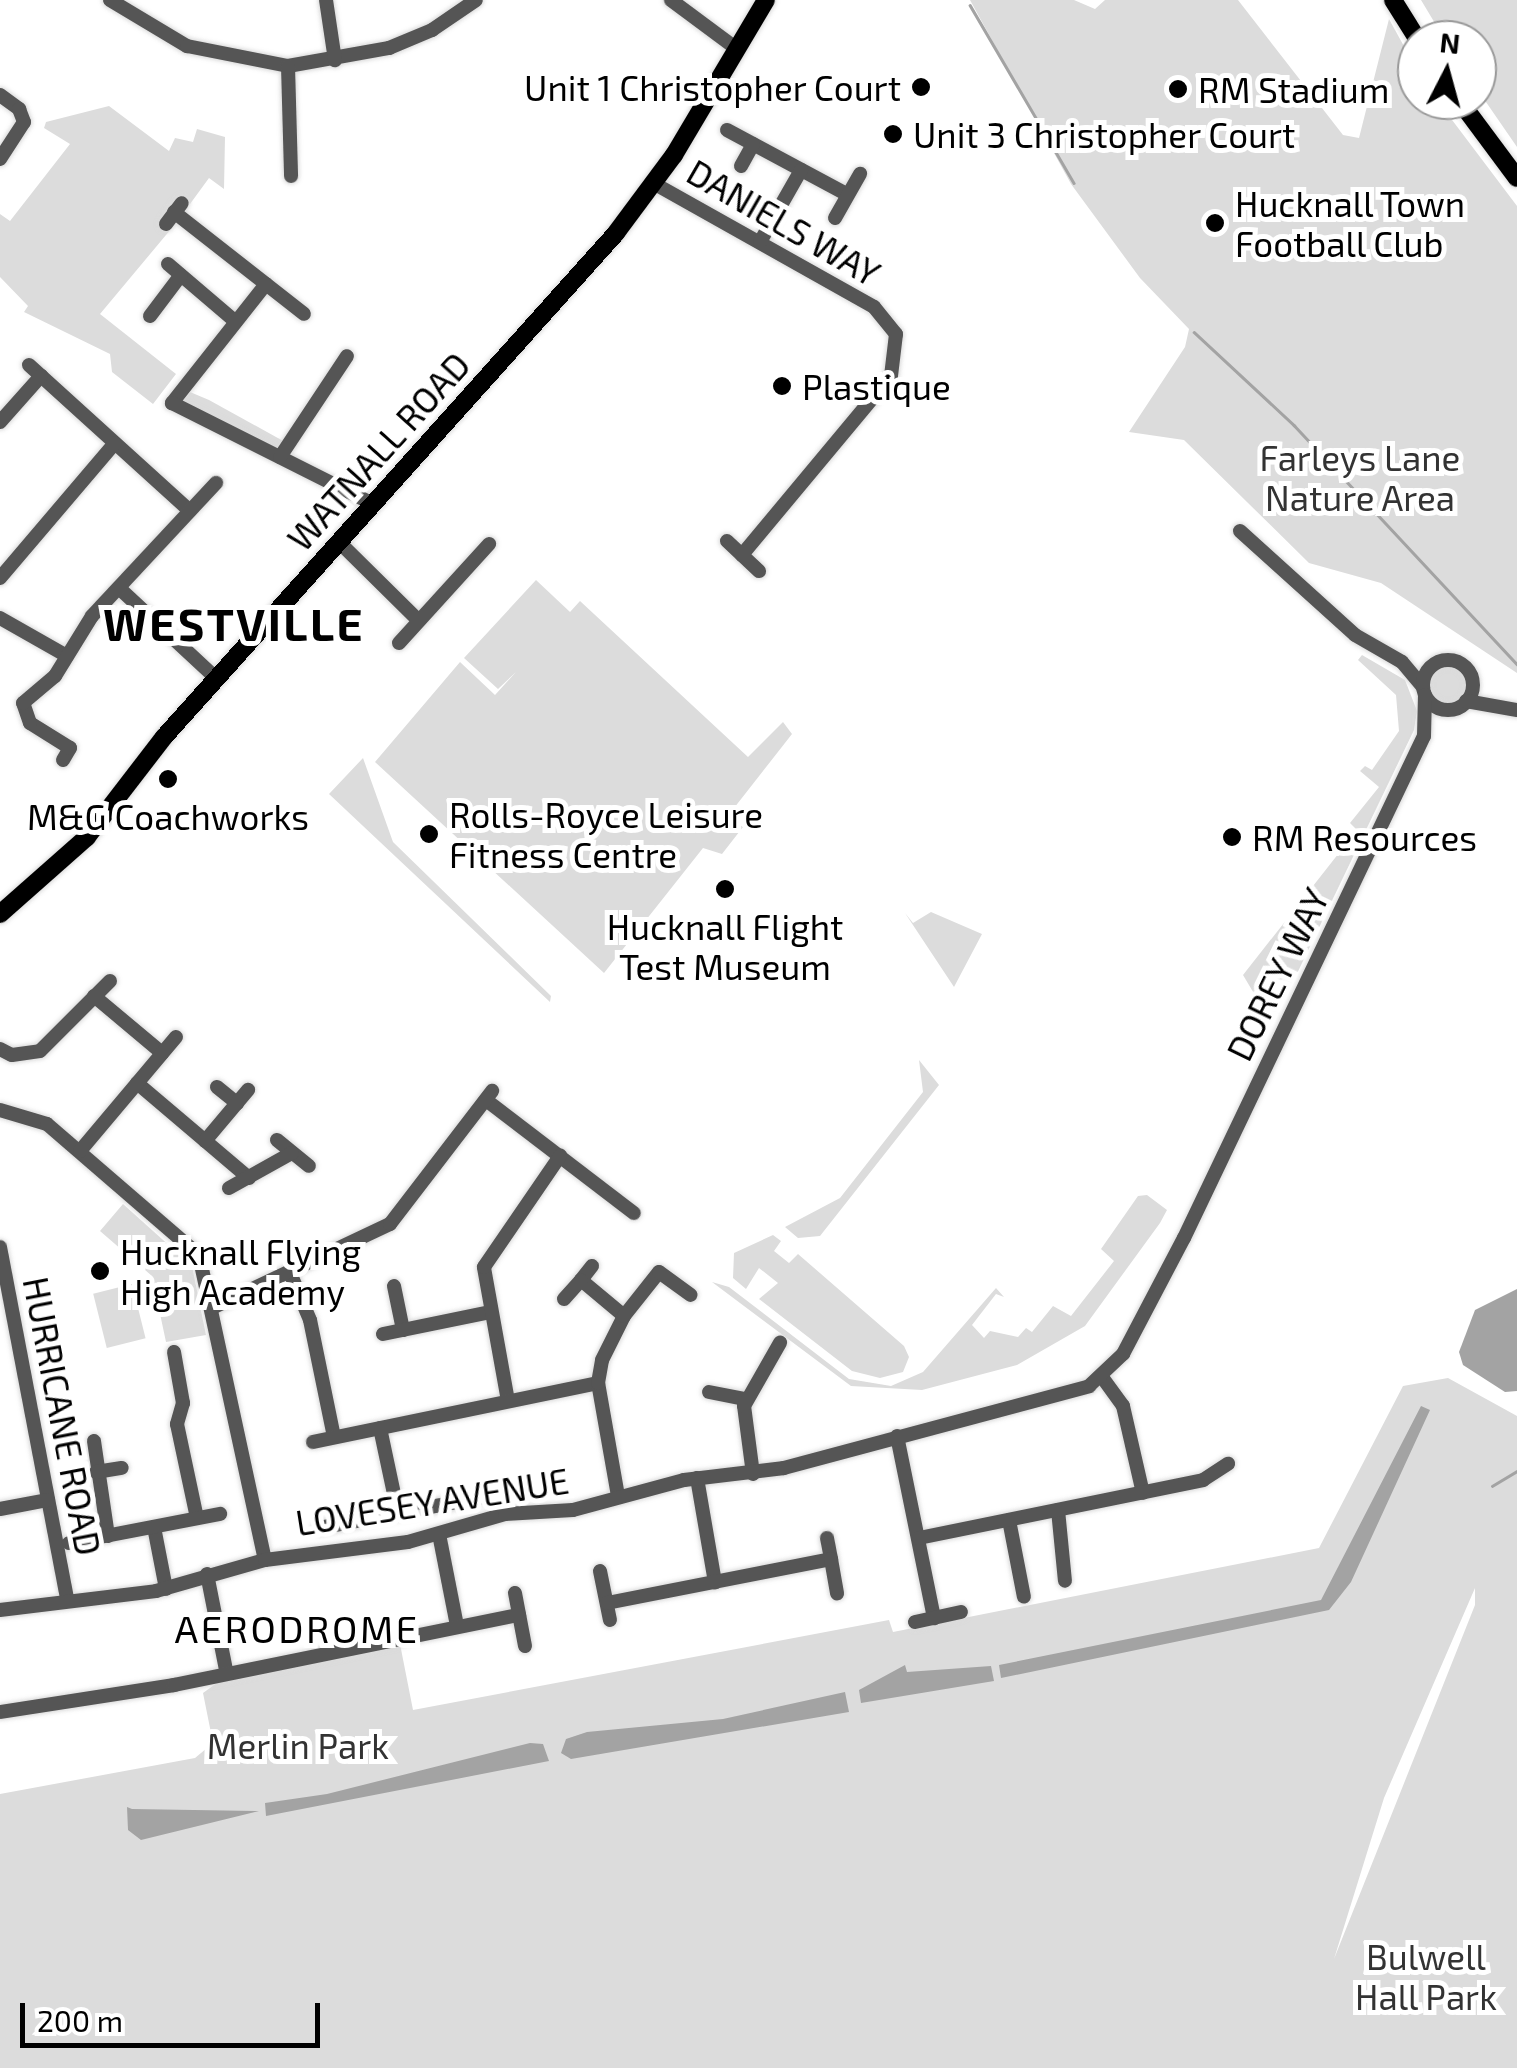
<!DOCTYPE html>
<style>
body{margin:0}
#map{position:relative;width:1517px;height:2068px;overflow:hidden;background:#fff;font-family:"Exo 2",sans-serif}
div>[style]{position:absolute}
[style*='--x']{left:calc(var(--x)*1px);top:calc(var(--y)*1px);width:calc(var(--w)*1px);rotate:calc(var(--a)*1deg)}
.green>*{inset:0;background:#dcdcdc;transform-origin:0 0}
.round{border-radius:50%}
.water>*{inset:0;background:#a3a3a3}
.stream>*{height:2.5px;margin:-1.25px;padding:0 1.25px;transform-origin:1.25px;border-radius:1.25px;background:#a3a3a3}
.roads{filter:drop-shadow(0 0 2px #dbdbdb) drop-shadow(0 0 2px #dbdbdb)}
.minor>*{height:14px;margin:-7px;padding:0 7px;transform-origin:7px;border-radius:7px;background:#555}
.minor>.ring{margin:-7px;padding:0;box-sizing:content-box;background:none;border:14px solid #555;border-radius:50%}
.major>*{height:18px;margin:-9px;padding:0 9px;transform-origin:9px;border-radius:9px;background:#000}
.dots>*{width:28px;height:28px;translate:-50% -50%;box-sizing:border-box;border:5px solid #fff;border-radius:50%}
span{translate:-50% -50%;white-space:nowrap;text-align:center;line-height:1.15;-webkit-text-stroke:10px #fff;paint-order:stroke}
.poi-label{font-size:35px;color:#000}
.right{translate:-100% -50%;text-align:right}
.left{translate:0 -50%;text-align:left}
.street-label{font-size:35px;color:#000}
.park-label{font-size:35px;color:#333}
.neighbourhood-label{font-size:38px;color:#000;letter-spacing:2.5px}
.district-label{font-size:45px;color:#000;font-weight:700;letter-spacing:2.5px}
.north{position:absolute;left:1397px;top:20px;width:100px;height:100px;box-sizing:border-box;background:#fff;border:2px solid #999;border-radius:50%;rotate:6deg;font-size:28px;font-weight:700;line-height:40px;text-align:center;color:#000}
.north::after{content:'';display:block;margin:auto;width:35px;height:45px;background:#000;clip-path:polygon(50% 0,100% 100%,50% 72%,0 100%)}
.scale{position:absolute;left:20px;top:2003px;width:300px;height:45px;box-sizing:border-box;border:5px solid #000;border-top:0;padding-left:12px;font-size:30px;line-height:35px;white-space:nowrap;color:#000;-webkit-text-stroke:8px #fff;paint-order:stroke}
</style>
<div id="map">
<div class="green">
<i style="clip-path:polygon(970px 0,1074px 0,1095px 9px,1105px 0,1238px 0,1343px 135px,1359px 138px,1389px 19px,1417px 70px,1417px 100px,1437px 100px,1517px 206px,1517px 673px,1381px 583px,1309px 563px,1184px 440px,1129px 432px,1185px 347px,1189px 329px,1140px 278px,1071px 184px)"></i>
<i style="clip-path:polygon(1421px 0,1517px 0,1517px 147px,1477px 89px,1477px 40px,1445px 40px)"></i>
<i style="clip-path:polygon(109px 106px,169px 151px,175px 138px,193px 142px,197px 129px,225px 137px,224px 189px,209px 178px,190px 204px,180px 197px,162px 223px,171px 229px,100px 314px,176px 374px,153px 404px,112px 372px,110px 354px,24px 312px,28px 306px,0 277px,0 214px,10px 221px,70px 144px,44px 128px,46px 122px)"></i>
<i style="clip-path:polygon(190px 392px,209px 400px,285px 442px,279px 451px,183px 401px)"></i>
<i style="clip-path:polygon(536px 580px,570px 612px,580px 601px,748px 757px,783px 722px,792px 734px,727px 817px,743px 827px,722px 854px,703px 848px,604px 973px,375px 762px,460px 662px,495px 695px,516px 672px,498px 689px,464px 658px)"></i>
<i style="clip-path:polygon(1362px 655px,1405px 680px,1417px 711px,1414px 730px,1279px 1011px,1265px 1012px,1243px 975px,1357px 830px,1350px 823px,1379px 787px,1360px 771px,1365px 766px,1372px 770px,1399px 731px,1396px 695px,1358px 660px)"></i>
<i class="round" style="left:1429px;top:667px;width:38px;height:38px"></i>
<i style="clip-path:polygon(363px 758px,393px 842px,551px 996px,550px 1002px,329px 794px)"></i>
<i style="clip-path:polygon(931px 912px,982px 934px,954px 987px,905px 913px,913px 923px)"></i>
<i style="clip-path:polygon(919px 1060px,939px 1085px,820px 1236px,798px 1238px,785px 1227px,840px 1198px,923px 1092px)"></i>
<i style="clip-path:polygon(1147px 1195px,1167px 1210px,1160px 1223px,1085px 1326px,1017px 1365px,922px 1390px,851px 1386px,712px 1282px,729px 1287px,849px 1379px,891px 1386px,923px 1372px,996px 1288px,1004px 1297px,996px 1294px,972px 1325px,984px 1338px,990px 1331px,1018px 1337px,1026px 1328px,1032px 1332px,1053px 1306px,1071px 1316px,1114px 1261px,1101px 1249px,1138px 1196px)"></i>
<i style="clip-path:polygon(123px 1204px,192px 1266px,206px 1335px,166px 1342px,152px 1276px,100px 1231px)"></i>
<i style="clip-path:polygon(773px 1235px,781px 1241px,774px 1251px,789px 1263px,798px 1254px,904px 1346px,909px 1357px,903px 1372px,880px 1378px,852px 1371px,759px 1299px,778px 1283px,759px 1268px,746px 1289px,733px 1278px,734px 1253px)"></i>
<i style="left:132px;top:1284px;width:56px;height:40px;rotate:76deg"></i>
<i style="clip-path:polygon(evenodd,1448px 1378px,1517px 1416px,1517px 2068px,0 2068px,0 1794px,195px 1758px,213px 1743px,203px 1693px,225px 1677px,400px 1644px,413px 1710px,889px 1620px,893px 1632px,1319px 1548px,1403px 1386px,1448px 1378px,1475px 1588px,1475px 1605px,1334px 1959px,1384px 1798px,1475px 1588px)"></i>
</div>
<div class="water">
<i style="clip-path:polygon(1517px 1289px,1517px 1391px,1505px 1392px,1463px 1365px,1459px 1352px,1475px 1310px)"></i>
<i style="clip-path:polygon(1421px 1406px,1430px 1410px,1351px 1582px,1329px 1610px,1001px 1678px,999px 1665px,1321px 1600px)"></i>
<i style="clip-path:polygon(905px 1665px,907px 1672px,991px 1666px,994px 1681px,861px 1703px,859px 1690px)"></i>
<i style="clip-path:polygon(845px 1692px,849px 1712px,571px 1759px,561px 1753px,566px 1739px,587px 1732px,723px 1719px)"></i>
<i style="clip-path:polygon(530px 1743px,543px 1744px,549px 1761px,266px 1816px,265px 1803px,327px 1794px)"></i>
<i style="clip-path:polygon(127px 1807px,132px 1809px,259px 1811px,141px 1840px,128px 1830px)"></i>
</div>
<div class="stream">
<i style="--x:970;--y:5;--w:206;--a:59.7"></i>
<i style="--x:1194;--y:332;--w:137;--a:42.9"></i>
<i style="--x:1294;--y:425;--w:327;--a:47"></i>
<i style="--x:1492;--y:1486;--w:29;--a:-31"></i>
</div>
<div class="roads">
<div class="minor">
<i style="--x:110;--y:0;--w:90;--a:30.9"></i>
<i style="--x:187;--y:46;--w:103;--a:11.2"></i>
<i style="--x:288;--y:66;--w:103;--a:-10.1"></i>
<i style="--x:389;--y:48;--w:47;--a:-22.7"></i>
<i style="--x:432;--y:30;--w:53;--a:-34.3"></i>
<i style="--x:326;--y:0;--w:61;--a:81.5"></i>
<i style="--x:671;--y:0;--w:82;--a:36.6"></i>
<i style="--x:288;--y:66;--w:110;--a:88.4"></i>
<i style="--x:0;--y:95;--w:24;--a:36"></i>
<i style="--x:19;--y:109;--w:14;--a:69"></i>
<i style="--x:24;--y:122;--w:44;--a:123"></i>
<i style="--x:727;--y:130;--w:137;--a:28.2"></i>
<i style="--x:741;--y:166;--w:25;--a:-61"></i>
<i style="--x:655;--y:184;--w:251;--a:29.3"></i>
<i style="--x:874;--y:307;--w:35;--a:51"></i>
<i style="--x:896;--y:334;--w:42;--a:96.8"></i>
<i style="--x:891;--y:376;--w:233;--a:129.8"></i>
<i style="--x:174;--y:212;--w:165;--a:38.1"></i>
<i style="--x:835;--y:218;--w:51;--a:-60.4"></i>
<i style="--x:166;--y:224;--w:26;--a:-53"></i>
<i style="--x:760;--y:242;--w:83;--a:-60.3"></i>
<i style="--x:168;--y:264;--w:89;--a:40.5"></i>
<i style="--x:266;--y:284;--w:152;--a:128.3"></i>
<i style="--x:172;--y:403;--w:225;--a:26.7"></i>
<i style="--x:150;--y:316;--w:51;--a:-52.9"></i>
<i style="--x:29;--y:365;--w:217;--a:42.2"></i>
<i style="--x:0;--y:422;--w:62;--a:-48.3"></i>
<i style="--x:280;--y:457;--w:121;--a:-56.4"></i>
<i style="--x:1240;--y:531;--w:155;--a:42.1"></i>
<i style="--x:1355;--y:635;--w:54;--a:29.9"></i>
<i style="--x:1402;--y:662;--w:33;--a:50"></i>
<i style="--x:727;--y:541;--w:44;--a:43.2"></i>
<i style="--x:339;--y:542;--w:112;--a:44.6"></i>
<i style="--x:0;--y:578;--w:177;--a:-49.6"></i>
<i style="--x:119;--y:588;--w:132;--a:42.9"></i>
<i style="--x:0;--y:618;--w:77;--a:29.6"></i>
<i style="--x:399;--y:643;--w:134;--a:-47.7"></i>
<i class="ring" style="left:1423px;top:660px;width:36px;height:36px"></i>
<i style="--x:1466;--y:701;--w:52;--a:10"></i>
<i style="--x:63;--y:760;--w:14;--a:-60"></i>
<i style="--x:70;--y:748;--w:47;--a:-148"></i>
<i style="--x:30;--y:723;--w:21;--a:-109"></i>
<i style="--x:23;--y:703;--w:42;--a:-40.2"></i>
<i style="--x:55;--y:676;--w:70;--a:-58.3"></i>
<i style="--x:92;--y:616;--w:182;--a:-47"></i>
<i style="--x:94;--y:996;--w:89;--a:40"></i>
<i style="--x:0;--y:1049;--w:13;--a:27"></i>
<i style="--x:12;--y:1055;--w:28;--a:-8"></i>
<i style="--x:40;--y:1051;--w:99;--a:-45"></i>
<i style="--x:137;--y:1083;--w:147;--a:40.3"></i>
<i style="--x:217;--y:1087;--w:26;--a:39"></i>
<i style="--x:486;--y:1100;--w:186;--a:37.4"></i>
<i style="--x:0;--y:1110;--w:49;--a:16.6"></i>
<i style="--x:47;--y:1124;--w:201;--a:40.8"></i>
<i style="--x:199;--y:1255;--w:312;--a:77.8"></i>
<i style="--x:277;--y:1140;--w:41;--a:39.1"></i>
<i style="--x:205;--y:1141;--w:67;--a:-49.9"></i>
<i style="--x:80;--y:1151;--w:149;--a:-49.9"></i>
<i style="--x:229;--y:1188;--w:72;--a:-29.1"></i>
<i style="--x:0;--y:1247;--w:356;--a:79.2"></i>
<i style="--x:592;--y:1266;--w:18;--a:128"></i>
<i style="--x:581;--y:1280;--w:56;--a:39.9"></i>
<i style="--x:291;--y:1275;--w:49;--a:67.1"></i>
<i style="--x:310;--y:1320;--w:119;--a:78.4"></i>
<i style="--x:394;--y:1286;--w:45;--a:78.4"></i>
<i style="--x:564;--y:1299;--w:25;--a:-48"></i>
<i style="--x:212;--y:1308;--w:197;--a:-25.3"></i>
<i style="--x:390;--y:1224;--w:168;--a:-52.5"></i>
<i style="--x:383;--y:1334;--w:109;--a:-11.6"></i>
<i style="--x:174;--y:1352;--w:52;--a:80"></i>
<i style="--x:183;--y:1403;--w:22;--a:106"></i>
<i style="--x:177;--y:1424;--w:96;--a:78"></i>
<i style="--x:1102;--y:1377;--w:36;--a:54"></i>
<i style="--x:1123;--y:1406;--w:89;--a:77.1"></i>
<i style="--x:709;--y:1392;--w:37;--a:11"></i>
<i style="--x:508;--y:1401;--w:136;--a:-100.2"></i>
<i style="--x:484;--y:1267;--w:135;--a:-55.6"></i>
<i style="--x:380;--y:1428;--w:87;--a:78"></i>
<i style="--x:897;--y:1436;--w:186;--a:78.5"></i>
<i style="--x:94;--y:1441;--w:96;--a:81.6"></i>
<i style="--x:313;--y:1442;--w:291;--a:-11.7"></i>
<i style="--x:96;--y:1472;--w:26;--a:-9"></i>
<i style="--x:753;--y:1474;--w:69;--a:-97.5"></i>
<i style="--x:744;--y:1406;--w:73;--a:-60.3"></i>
<i style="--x:697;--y:1478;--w:106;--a:80.2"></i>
<i style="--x:618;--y:1496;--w:115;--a:-100"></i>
<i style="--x:598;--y:1383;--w:23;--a:-80"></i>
<i style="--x:602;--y:1360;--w:49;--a:-63.4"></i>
<i style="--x:624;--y:1316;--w:56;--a:-51.5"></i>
<i style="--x:659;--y:1272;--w:39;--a:36"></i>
<i style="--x:0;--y:1509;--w:49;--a:-10.6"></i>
<i style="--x:1058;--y:1510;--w:71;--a:84.4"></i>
<i style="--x:1009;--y:1520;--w:78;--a:79"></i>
<i style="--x:154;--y:1527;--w:63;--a:79"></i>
<i style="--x:319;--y:1528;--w:173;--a:-10.7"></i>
<i style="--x:439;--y:1534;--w:94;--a:78.9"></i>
<i style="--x:827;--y:1538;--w:21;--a:79"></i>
<i style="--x:919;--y:1538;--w:290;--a:-11.5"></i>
<i style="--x:1203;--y:1480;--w:30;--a:-33"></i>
<i style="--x:69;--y:1543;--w:154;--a:-10.9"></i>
<i style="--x:600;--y:1571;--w:50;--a:78.5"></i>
<i style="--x:207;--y:1574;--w:98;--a:78.8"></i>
<i style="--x:515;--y:1593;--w:54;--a:79.3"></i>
<i style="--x:607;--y:1603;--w:228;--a:-11.1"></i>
<i style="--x:831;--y:1559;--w:35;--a:80"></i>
<i style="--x:0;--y:1610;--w:157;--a:-6.9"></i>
<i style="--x:156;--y:1591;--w:113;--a:-15.9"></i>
<i style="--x:265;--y:1560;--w:144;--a:-7.2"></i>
<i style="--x:408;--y:1542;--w:101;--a:-16.1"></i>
<i style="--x:505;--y:1514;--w:68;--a:-3.4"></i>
<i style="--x:573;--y:1510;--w:115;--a:-15.1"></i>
<i style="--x:684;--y:1480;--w:101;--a:-6.8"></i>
<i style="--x:784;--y:1468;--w:316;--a:-15"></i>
<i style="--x:1089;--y:1386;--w:47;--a:-43.3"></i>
<i style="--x:1123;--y:1354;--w:131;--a:-62.3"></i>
<i style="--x:1184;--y:1238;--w:556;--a:-64.45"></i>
<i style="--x:1424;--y:736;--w:41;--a:-88.6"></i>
<i style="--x:915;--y:1622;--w:47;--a:-12.3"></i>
<i style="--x:0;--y:1712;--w:176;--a:-8.8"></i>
<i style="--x:174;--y:1685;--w:352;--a:-11.5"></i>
</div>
<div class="major">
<i style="--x:1393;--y:0;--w:47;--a:58"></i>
<i style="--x:1459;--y:100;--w:97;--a:53.4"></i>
<i style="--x:0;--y:914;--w:116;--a:-41.5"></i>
<i style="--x:87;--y:837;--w:126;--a:-52.4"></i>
<i style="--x:164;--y:737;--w:677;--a:-48.11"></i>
<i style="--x:616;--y:233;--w:97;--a:-53.4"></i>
<i style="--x:674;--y:155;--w:180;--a:-59.3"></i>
</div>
</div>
<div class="dots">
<i style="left:921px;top:87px;background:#000"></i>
<i style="left:1178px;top:89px;background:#000"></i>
<i style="left:893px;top:134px;background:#000"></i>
<i style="left:1215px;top:223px;background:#000"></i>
<i style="left:782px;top:386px;background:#000"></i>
<i style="left:168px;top:779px;background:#000"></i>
<i style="left:429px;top:834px;background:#000"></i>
<i style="left:1232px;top:837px;background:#000"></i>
<i style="left:725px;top:889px;background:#000"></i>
<i style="left:100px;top:1271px;background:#000"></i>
</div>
<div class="poi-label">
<span class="right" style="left:901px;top:87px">Unit 1 Christopher Court</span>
<span class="left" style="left:1198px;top:89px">RM Stadium</span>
<span class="left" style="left:913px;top:134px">Unit 3 Christopher Court</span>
<span class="left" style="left:1235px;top:223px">Hucknall Town<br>Football Club</span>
<span class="left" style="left:802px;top:386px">Plastique</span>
<span class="left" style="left:449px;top:834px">Rolls-Royce Leisure<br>Fitness Centre</span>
<span style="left:168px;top:816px">M&amp;G Coachworks</span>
<span class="left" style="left:1252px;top:837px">RM Resources</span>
<span style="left:725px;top:946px">Hucknall Flight<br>Test Museum</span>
<span class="left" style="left:120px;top:1271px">Hucknall Flying<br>High Academy</span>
</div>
<div class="street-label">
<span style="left:784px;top:222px;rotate:30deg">DANIELS WAY</span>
<span style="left:378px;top:451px;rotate:-48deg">WATNALL ROAD</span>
<span style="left:1277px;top:974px;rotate:-64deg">DOREY WAY</span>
<span style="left:63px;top:1416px;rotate:79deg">HURRICANE ROAD</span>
<span style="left:432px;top:1501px;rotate:-9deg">LOVESEY AVENUE</span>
</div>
<div class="park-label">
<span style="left:1360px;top:477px">Farleys Lane<br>Nature Area</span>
<span style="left:298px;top:1745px">Merlin Park</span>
<span style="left:1426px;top:1976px">Bulwell<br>Hall Park</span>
</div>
<div class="neighbourhood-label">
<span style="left:297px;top:1629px">AERODROME</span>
</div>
<div class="district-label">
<span style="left:234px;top:624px">WESTVILLE</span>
</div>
<div class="north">N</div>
<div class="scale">200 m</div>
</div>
